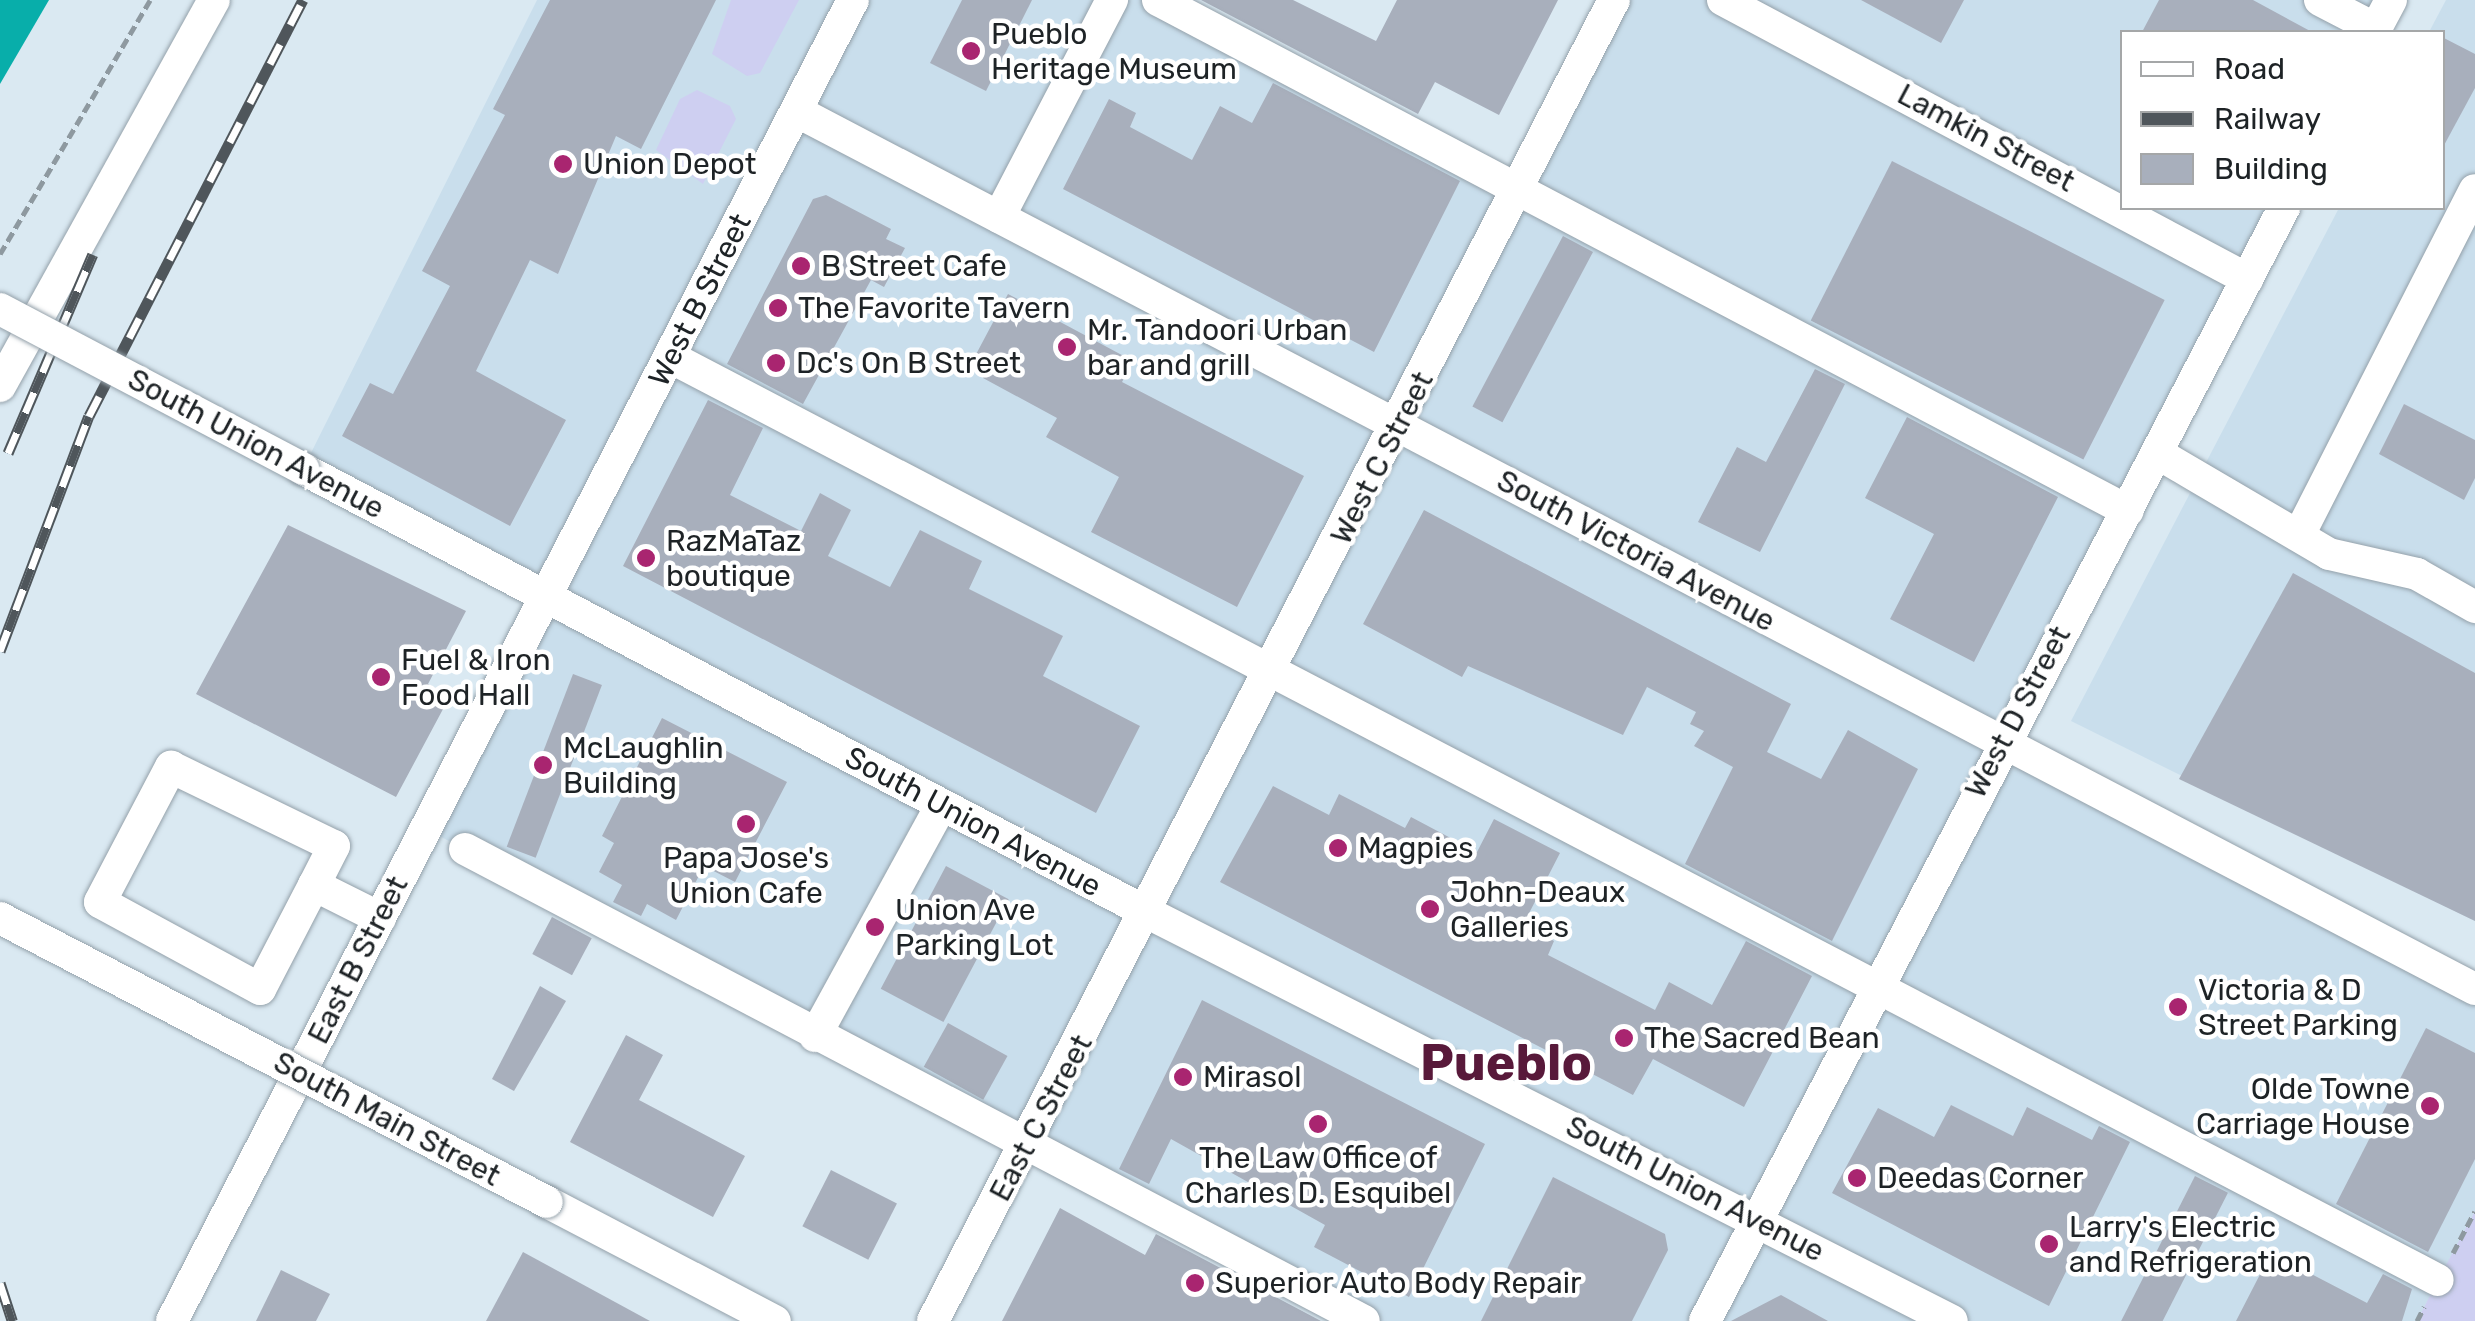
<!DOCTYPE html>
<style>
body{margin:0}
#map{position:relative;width:2475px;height:1321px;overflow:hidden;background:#dae9f2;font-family:Rubik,sans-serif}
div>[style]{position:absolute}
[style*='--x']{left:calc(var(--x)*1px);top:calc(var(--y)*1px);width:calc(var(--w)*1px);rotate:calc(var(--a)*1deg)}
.built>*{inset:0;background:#c9deec}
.green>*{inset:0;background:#cecff1}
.water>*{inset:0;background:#08aeaa}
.building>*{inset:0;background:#a8afbc;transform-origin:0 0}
.path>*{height:5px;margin-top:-2.5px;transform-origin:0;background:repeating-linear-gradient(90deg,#8e99a0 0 10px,transparent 0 15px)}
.roads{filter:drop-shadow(0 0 2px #94a1aa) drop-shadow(0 0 2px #94a1aa)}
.minor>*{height:32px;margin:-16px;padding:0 16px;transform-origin:16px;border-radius:16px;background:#fff}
.rail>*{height:11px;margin-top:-5.5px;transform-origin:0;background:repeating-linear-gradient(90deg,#fff 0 22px,#4f565b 0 44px);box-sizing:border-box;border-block:2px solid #4f565b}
.bridges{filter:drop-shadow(0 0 2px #94a1aa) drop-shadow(0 0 2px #94a1aa)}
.minor-bridge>*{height:32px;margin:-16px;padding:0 16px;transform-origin:16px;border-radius:16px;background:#fff}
.dots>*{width:28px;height:28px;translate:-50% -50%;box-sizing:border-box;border:5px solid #fff;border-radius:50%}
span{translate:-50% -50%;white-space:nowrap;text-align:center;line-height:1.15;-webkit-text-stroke:9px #fff;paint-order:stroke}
.poi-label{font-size:30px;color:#1e2326}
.left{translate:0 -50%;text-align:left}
.right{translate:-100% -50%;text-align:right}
.street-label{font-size:30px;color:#1e2326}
.town-label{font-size:50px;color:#58193a;font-weight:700}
.legend{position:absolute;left:2120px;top:30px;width:325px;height:180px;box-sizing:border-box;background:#fff;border:2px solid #a5a7a8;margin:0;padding:12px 18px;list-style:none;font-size:30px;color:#1e2326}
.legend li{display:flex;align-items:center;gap:20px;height:50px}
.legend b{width:50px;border:2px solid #a5a7a8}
</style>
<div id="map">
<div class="built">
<i style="clip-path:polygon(537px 0,1158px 0,1519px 187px,1614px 0,2391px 0,2374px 32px,2122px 32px,2122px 208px,2284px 208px,2002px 742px,2475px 989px,2475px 1211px,2417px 1321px,1364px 1321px,426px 829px,547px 600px,303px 469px)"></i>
<i style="clip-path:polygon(2446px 0,2475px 0,2475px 921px,2071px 721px,2339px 208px,2442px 208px,2442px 32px,2429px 32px)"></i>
</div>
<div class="green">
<i style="clip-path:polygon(731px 0,799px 0,760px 73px,747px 76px,712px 54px)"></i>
<i style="clip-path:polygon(697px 90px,730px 106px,736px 119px,703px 184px,656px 150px,680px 99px)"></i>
<i style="clip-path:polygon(2475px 1211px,2475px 1321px,2417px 1321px,2438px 1280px)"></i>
</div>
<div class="water">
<i style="clip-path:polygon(0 0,49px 0,0 84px)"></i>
</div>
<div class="building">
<i style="clip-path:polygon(550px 0,716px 0,641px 149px,616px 136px,558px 274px,530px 260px,476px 371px,566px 420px,510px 526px,342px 436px,370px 383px,393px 394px,450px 286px,422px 271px,505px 115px,493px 109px)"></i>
<i style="clip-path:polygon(962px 0,1032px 0,986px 91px,930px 63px)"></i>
<i style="clip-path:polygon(1201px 0,1293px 0,1376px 41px,1397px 0,1558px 0,1499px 115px,1435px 82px,1418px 114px)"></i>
<i style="clip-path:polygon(1861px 0,1964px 0,1941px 43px)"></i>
<i style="clip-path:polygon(2159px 0,2253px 0,2312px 32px,2142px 32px)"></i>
<i style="clip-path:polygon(2442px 37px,2475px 54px,2475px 88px,2442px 149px)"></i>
<i style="clip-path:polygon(1273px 83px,1460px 181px,1374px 352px,1063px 189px,1109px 99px,1136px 113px,1130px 127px,1192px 160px,1220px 106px,1252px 123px)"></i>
<i style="left:1892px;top:161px;width:306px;height:179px;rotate:27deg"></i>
<i style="clip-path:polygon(826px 195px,891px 229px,886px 239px,905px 248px,884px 287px,871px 280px,803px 404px,727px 364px,813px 199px)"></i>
<i style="left:1563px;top:236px;width:34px;height:193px;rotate:28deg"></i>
<i style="clip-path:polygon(1008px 294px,1133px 361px,1122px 382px,1304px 476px,1237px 607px,1091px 532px,1119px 477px,1046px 437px,1057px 418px,983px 378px,988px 368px,973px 360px)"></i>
<i style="clip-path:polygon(1815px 369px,1845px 384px,1760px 552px,1698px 522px,1737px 447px,1766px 462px)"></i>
<i style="clip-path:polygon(708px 400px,763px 428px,730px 495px,801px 531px,820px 493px,851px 510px,828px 556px,890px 587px,920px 530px,982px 561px,969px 589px,1063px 636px,1043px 676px,1140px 726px,1096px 813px,623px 566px)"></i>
<i style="clip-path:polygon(2404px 404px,2475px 440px,2475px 478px,2464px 500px,2379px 454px)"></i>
<i style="clip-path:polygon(1907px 417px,2058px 497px,1974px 662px,1890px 619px,1934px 534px,1865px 498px)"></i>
<i style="clip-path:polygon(1424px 510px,1791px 704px,1767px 752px,1821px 779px,1848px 730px,1918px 769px,1832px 941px,1685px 864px,1733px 767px,1694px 746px,1704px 731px,1690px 724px,1696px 712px,1647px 687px,1623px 735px,1468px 666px,1462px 677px,1363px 624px)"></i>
<i style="clip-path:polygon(288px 525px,466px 611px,428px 684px,450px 696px,396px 797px,196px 694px)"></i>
<i style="clip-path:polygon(2293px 573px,2475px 673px,2475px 921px,2179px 779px)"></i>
<i style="left:573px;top:674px;width:31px;height:185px;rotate:21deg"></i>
<i style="clip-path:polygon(662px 718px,787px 782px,735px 882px,704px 866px,676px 920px,647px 904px,641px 916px,613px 902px,622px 885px,599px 872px,614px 843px,602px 836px)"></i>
<i style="clip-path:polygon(1273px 786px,1329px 815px,1339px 794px,1405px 828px,1411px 817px,1477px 852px,1494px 819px,1560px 853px,1523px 925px,1554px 941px,1548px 955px,1655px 1010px,1669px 982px,1712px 1005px,1746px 941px,1812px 976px,1744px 1107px,1653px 1059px,1633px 1095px,1220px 882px)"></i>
<i style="left:946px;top:866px;width:71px;height:139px;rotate:28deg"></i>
<i style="left:552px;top:917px;width:45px;height:42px;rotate:28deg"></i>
<i style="clip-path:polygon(540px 986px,566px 1001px,514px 1091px,492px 1079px)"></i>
<i style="clip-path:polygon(1202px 1000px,1485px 1144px,1409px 1297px,1314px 1247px,1325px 1225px,1171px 1139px,1149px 1184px,1119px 1169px)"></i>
<i style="left:948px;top:1023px;width:68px;height:50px;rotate:29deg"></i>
<i style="clip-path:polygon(2426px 1028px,2475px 1053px,2475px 1159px,2428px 1252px,2336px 1204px)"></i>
<i style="clip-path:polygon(626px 1035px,663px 1055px,639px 1100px,745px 1156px,713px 1217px,570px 1142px)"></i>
<i style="clip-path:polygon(1951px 1105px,2013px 1136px,2027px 1107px,2092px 1140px,2099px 1126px,2130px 1142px,2049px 1306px,1832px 1193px,1878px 1108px,1934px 1137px)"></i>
<i style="left:831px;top:1170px;width:74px;height:63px;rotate:27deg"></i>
<i style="left:2195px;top:1176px;width:37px;height:164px;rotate:27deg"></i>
<i style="clip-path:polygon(1553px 1177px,1665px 1234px,1668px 1250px,1632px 1321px,1481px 1321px)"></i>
<i style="clip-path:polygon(1060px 1208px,1145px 1255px,1156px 1234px,1321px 1321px,1002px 1321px)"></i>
<i style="clip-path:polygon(523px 1252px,650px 1321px,486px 1321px)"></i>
<i style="clip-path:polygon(2271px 1253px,2367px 1303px,2383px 1274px,2412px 1289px,2402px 1321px,2236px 1321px)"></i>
<i style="clip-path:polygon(281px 1270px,330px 1294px,316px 1321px,256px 1321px)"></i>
<i style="clip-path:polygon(1781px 1295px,1828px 1321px,1731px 1321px,1775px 1298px)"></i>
</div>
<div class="path">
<i style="--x:0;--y:254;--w:295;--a:-59.4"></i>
<i style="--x:2453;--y:1253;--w:47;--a:-62.4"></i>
<i style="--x:2417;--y:1321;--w:16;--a:-63"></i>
</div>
<div class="roads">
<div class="minor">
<i style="--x:1158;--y:0;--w:1096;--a:27.78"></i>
<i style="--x:1723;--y:0;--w:594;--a:28.03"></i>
<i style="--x:2320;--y:0;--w:63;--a:27.4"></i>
<i style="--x:2374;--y:32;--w:36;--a:-62"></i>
<i style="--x:798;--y:112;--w:1892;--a:27.61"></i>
<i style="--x:999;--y:217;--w:245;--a:-62.5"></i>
<i style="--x:670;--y:357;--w:1994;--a:27.57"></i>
<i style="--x:0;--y:386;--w:441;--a:-61"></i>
<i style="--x:2157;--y:453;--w:199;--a:30.4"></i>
<i style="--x:2329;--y:554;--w:90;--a:12.8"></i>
<i style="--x:2417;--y:574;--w:67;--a:29.6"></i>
<i style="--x:303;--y:469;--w:957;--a:27.72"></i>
<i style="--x:1150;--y:914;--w:899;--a:26.91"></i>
<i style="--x:2299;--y:535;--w:387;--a:-63"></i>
<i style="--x:465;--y:849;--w:1015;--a:27.7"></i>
<i style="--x:314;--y:885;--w:117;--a:117.4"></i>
<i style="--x:260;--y:989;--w:182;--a:-151.5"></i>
<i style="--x:100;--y:902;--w:153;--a:-62.3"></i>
<i style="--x:171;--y:767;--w:181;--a:25.9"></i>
<i style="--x:334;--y:846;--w:44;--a:117.1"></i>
<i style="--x:314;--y:885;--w:74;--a:26.6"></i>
<i style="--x:815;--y:1036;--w:262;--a:-61.3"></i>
<i style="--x:547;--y:1202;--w:257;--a:27.6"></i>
<i style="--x:172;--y:1321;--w:1486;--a:-62.73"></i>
<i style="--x:933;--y:1321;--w:1486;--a:-62.73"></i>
<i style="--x:1705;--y:1321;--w:1255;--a:-62.52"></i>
</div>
</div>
<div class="rail">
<i style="--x:8;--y:453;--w:216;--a:-66.9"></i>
<i style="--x:0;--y:651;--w:251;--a:-69.3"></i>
<i style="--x:89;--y:416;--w:468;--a:-62.8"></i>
<i style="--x:0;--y:1283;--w:40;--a:72"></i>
</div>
<div class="bridges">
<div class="minor-bridge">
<i style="--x:0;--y:309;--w:343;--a:27.8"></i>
<i style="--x:0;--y:918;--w:616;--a:27.44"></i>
</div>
</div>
<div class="dots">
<i style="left:971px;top:51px;background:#a92570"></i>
<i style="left:563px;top:164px;background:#a92570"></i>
<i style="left:801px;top:266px;background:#a92570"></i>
<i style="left:778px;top:308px;background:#a92570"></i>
<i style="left:1067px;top:347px;background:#a92570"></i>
<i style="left:776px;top:363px;background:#a92570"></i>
<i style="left:646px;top:558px;background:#a92570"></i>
<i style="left:381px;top:677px;background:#a92570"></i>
<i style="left:543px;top:765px;background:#a92570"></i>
<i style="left:746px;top:824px;background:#a92570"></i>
<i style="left:1338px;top:848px;background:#a92570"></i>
<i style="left:1430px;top:909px;background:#a92570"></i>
<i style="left:875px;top:927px;background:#a92570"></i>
<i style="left:2178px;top:1007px;background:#a92570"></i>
<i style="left:1624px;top:1038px;background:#a92570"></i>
<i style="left:1183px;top:1077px;background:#a92570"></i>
<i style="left:2430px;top:1106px;background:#a92570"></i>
<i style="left:1318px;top:1124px;background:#a92570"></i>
<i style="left:1857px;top:1178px;background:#a92570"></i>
<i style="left:2049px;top:1244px;background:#a92570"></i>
<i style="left:1195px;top:1283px;background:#a92570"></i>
</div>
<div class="poi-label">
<span class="left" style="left:991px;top:51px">Pueblo<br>Heritage Museum</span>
<span class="left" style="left:583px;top:164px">Union Depot</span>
<span class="left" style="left:821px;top:266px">B Street Cafe</span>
<span class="left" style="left:798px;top:308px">The Favorite Tavern</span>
<span class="left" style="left:1087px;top:347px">Mr. Tandoori Urban<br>bar and grill</span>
<span class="left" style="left:796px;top:363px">Dc's On B Street</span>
<span class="left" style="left:666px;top:558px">RazMaTaz<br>boutique</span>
<span class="left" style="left:401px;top:677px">Fuel &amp; Iron<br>Food Hall</span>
<span class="left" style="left:563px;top:765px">McLaughlin<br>Building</span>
<span class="left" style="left:1358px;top:848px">Magpies</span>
<span style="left:746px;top:875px">Papa Jose's<br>Union Cafe</span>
<span class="left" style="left:1450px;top:909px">John-Deaux<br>Galleries</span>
<span class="left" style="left:895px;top:927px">Union Ave<br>Parking Lot</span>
<span class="left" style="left:2198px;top:1007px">Victoria &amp; D<br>Street Parking</span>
<span class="left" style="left:1644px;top:1038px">The Sacred Bean</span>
<span class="left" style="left:1203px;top:1077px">Mirasol</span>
<span class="right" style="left:2410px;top:1106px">Olde Towne<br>Carriage House</span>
<span style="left:1318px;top:1175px">The Law Office of<br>Charles D. Esquibel</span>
<span class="left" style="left:1877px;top:1178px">Deedas Corner</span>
<span class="left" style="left:2069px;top:1244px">Larry's Electric<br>and Refrigeration</span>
<span class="left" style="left:1215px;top:1283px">Superior Auto Body Repair</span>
</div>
<div class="street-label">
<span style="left:1986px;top:138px;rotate:28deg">Lamkin Street</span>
<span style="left:700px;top:300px;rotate:-63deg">West B Street</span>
<span style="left:256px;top:444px;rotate:28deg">South Union Avenue</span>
<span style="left:1382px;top:458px;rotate:-63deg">West C Street</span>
<span style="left:1636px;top:551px;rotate:28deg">South Victoria Avenue</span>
<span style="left:2018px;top:712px;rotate:-62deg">West D Street</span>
<span style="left:973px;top:822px;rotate:28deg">South Union Avenue</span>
<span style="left:358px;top:960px;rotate:-63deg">East B Street</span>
<span style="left:1041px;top:1118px;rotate:-62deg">East C Street</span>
<span style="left:387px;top:1119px;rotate:28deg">South Main Street</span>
<span style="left:1695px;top:1189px;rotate:27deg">South Union Avenue</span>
</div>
<div class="town-label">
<span style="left:1506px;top:1064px">Pueblo</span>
</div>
<ul class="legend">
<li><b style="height:12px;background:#fff"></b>Road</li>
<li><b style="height:12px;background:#4f565b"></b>Railway</li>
<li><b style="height:28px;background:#a8afbc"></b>Building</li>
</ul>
</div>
